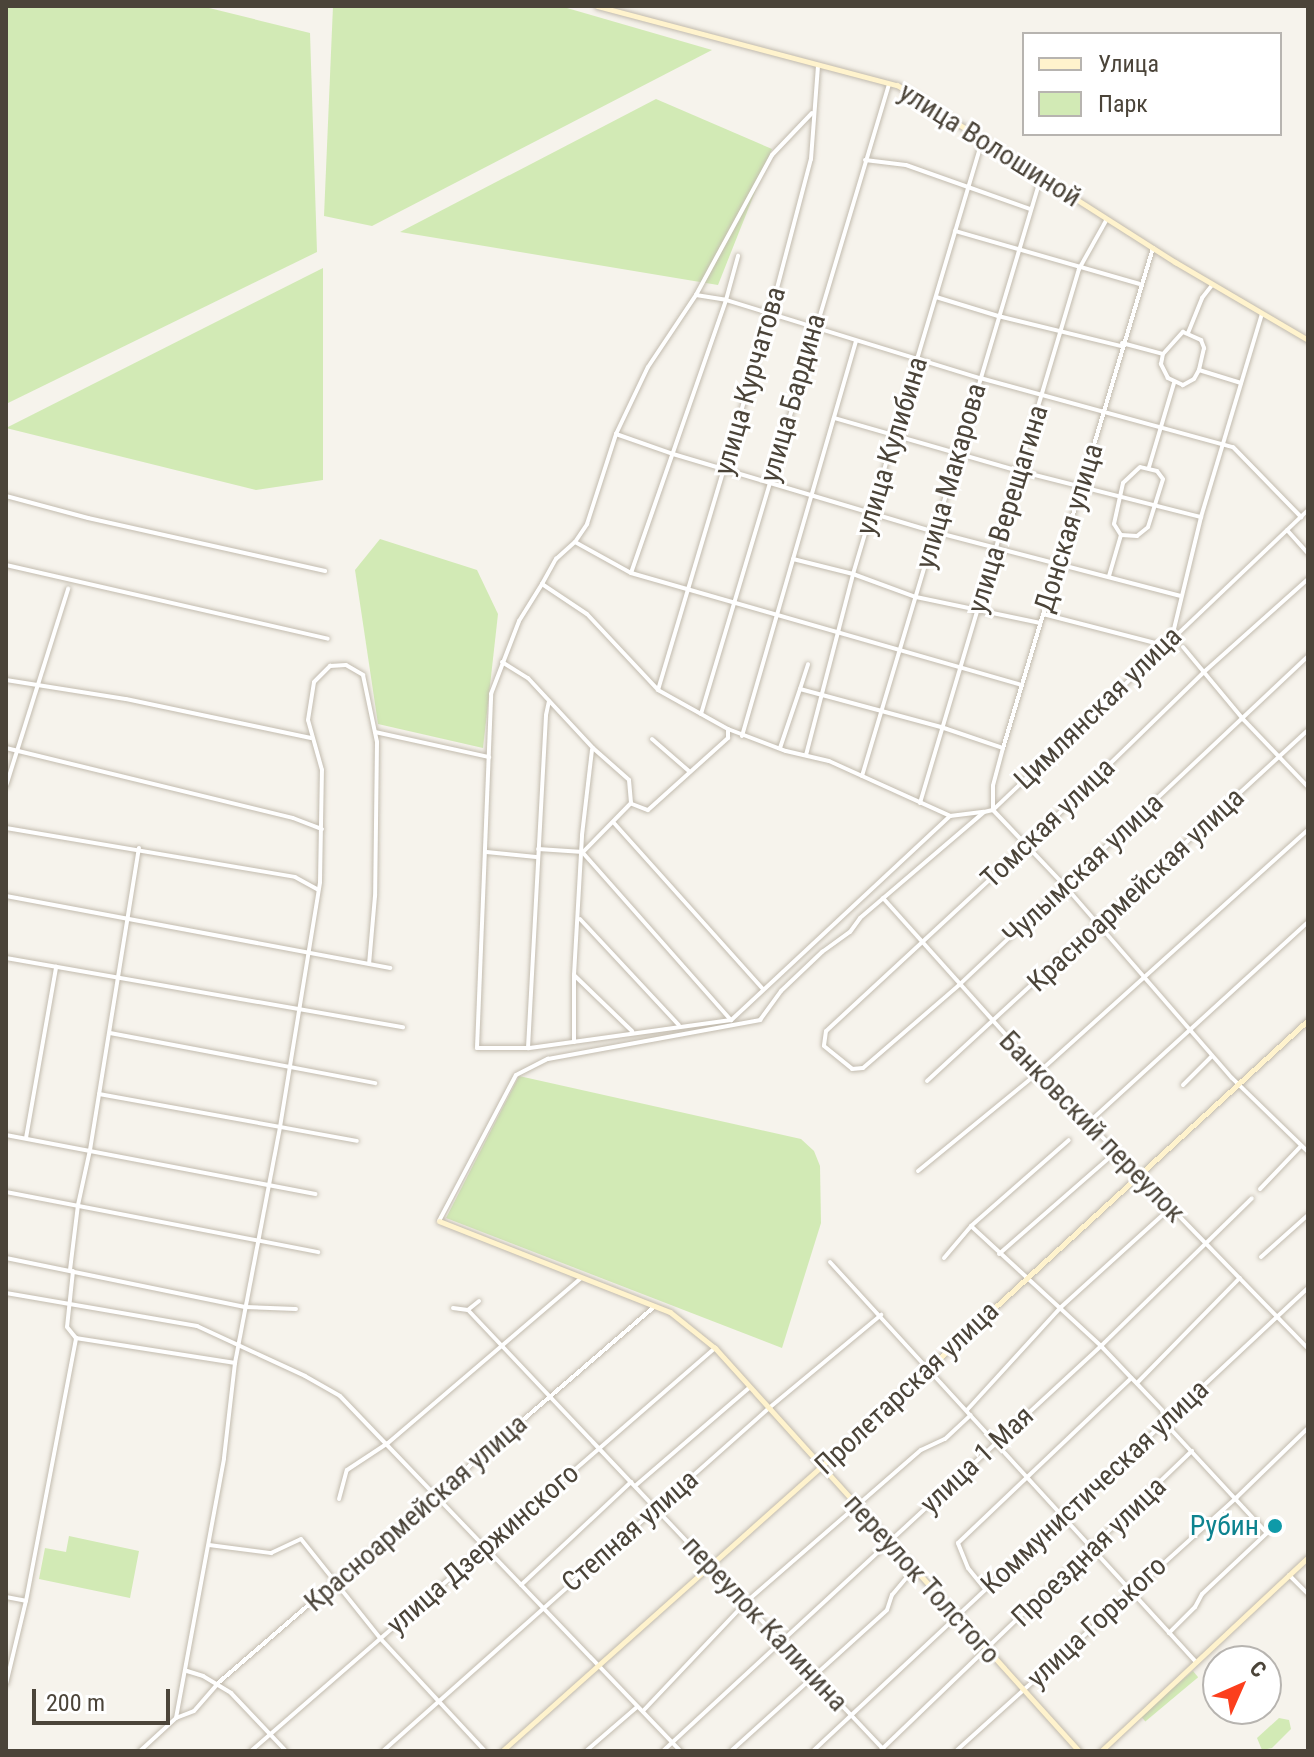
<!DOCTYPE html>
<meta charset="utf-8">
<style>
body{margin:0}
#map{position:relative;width:1314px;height:1757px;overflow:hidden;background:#f6f3ec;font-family:"Roboto Condensed",sans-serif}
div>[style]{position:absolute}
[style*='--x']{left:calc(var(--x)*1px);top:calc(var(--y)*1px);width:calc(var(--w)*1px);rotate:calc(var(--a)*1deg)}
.green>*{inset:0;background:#d2eab5;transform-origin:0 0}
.roads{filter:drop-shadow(0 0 2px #c2bbae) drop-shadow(0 0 2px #c2bbae)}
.street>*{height:4px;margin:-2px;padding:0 2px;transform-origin:2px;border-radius:2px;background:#fff}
.secondary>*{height:5px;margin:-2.5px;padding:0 2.5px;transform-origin:2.5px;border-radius:2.5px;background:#fff3cd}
.dots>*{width:22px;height:22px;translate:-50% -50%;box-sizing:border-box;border:4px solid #fff;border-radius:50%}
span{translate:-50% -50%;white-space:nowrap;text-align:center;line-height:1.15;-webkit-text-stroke:6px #fff;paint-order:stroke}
.street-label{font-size:28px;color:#4b4439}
.culture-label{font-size:28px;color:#0d838f}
.right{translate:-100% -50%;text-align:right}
.frame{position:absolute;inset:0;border:8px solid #4b4439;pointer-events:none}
.legend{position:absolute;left:1022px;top:32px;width:260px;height:104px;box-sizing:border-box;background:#fff;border:2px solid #b7b4b0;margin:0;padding:10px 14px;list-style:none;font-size:24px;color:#4b4439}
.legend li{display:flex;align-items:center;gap:16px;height:40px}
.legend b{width:40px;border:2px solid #b7b4b0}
.north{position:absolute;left:1202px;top:1645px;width:80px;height:80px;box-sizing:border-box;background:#fff;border:2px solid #b7b4b0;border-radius:50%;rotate:45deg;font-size:22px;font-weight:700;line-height:32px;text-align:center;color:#4b4439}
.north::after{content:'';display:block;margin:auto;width:28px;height:36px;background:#fc3f1d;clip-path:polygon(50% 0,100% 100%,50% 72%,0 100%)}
.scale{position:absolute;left:32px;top:1689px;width:138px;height:36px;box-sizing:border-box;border:4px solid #4b4439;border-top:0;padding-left:10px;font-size:24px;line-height:28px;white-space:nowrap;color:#4b4439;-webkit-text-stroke:6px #fff;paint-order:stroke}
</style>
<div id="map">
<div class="green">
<i style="clip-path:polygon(6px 6px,201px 6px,310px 33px,317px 252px,6px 404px)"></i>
<i style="clip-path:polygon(333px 6px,560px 6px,712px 50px,372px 226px,324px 216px)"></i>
<i style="clip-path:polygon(656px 99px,772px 149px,718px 285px,400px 232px)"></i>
<i style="clip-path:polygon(323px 268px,323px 480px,256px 490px,6px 428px)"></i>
<i style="clip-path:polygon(380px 539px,477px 570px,498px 614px,483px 748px,378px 724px,355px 570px)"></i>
<i style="clip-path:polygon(519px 1076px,801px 1139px,814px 1151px,820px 1166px,821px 1223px,782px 1348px,446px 1218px)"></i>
<i style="clip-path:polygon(69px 1536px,139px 1551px,130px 1598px,39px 1579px,45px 1548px,66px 1552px)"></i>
<i style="left:1193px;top:1671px;width:8px;height:69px;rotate:50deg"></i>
<i style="clip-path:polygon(1279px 1718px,1289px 1720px,1291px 1729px,1272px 1748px,1262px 1750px,1257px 1738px)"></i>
</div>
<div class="roads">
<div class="street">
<i style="--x:865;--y:160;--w:41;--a:7"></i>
<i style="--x:906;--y:165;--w:132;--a:19.5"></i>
<i style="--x:955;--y:231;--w:192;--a:16"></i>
<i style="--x:1153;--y:248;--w:522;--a:106.7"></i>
<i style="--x:1003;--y:748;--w:39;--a:105"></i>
<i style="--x:993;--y:786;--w:24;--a:90"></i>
<i style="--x:993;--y:810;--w:105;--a:46.5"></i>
<i style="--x:1065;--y:886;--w:254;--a:49"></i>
<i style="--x:1232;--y:1078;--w:106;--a:44.2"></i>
<i style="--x:696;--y:295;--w:159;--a:-61.5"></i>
<i style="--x:772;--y:155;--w:58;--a:-46.4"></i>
<i style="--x:936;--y:297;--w:65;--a:17"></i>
<i style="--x:998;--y:316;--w:127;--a:13.7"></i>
<i style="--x:1183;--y:332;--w:20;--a:24"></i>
<i style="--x:1201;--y:340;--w:9;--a:69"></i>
<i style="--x:1204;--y:348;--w:23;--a:103"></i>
<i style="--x:1199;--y:370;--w:10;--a:119"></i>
<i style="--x:1194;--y:379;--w:13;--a:151"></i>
<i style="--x:1183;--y:385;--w:17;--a:-155"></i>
<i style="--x:1168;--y:378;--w:16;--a:-117"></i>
<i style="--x:1161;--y:364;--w:10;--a:-79"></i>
<i style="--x:1163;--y:354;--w:30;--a:-48"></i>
<i style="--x:1188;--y:333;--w:38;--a:-68"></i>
<i style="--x:1202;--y:298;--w:16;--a:-52"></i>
<i style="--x:1122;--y:343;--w:42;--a:15"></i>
<i style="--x:1199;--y:370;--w:44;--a:17.2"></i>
<i style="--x:834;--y:418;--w:192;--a:16"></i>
<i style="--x:1019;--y:471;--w:188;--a:14.2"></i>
<i style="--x:616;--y:434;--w:74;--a:-64.5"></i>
<i style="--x:648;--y:367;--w:87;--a:-56.3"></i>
<i style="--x:696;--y:295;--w:30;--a:9"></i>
<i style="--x:726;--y:300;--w:266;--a:17.1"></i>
<i style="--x:980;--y:378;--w:262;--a:15.3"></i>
<i style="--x:1233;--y:447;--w:98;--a:45.8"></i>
<i style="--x:1149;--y:467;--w:88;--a:-73.4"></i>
<i style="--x:6;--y:496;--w:85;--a:15"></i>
<i style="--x:88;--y:518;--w:243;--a:12.6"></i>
<i style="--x:1287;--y:530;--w:31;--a:48"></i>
<i style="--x:575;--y:542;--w:22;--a:-56"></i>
<i style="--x:587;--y:524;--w:95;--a:-72.1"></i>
<i style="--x:616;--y:434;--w:60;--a:19.3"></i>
<i style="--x:673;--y:454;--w:273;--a:16.6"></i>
<i style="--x:935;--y:532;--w:254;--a:14.6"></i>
<i style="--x:793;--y:559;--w:62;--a:14"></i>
<i style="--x:853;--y:574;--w:67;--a:20.1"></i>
<i style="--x:916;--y:597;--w:127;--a:11.8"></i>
<i style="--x:6;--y:565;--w:330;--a:12.9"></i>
<i style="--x:631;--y:573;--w:289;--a:-70.8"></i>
<i style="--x:726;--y:300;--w:46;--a:-74.7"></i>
<i style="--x:1109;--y:576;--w:43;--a:-73.7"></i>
<i style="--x:1121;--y:535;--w:16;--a:4"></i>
<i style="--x:1137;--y:536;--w:14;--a:-39"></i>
<i style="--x:1148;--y:527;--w:50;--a:-72.6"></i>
<i style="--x:1163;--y:479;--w:10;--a:-127"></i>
<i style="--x:1157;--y:471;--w:17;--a:-167"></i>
<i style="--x:1140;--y:467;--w:23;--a:137"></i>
<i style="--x:1123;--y:483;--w:42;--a:102.4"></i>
<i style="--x:1114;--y:524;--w:13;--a:58"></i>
<i style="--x:1308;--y:579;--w:140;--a:138.2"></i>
<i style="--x:1204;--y:672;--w:249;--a:135.7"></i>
<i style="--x:1026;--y:846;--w:272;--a:137.2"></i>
<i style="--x:826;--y:1031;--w:15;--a:98"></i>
<i style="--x:824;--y:1046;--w:36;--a:39"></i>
<i style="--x:852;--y:1069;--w:11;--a:-5"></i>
<i style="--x:863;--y:1068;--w:127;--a:-40.8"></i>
<i style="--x:959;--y:985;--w:480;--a:-43.3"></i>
<i style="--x:542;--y:584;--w:29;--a:-61"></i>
<i style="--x:556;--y:559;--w:25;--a:-42"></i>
<i style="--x:575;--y:542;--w:64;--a:29"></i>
<i style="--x:631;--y:573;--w:407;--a:16"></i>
<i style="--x:1043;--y:614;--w:124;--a:14.5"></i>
<i style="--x:1173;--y:633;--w:119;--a:-76.4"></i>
<i style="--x:1201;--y:517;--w:212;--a:-73.3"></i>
<i style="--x:1183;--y:647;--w:94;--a:50.2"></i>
<i style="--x:1243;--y:719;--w:94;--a:46.3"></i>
<i style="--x:502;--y:662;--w:31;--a:32"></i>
<i style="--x:528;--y:678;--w:96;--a:47.1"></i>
<i style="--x:593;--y:748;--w:48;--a:41.6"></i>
<i style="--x:629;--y:780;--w:23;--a:85"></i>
<i style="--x:631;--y:803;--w:69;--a:134.4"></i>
<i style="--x:583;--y:852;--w:45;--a:-176.2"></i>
<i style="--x:6;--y:680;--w:121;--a:9"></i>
<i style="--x:126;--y:699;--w:189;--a:11.9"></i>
<i style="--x:800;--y:689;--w:26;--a:-72"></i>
<i style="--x:658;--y:690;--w:391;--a:-73.4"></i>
<i style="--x:770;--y:315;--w:161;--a:-75.3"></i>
<i style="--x:811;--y:159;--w:93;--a:-85.7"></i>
<i style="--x:701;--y:714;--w:657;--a:-73.38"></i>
<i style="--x:375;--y:732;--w:117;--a:12.4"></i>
<i style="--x:742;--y:736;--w:411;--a:-73.9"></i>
<i style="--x:652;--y:739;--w:50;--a:41"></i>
<i style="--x:6;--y:748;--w:295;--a:13.7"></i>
<i style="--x:293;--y:818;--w:31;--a:21"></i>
<i style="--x:780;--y:748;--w:62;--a:-71.3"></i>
<i style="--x:800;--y:689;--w:146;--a:15.1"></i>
<i style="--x:941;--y:727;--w:65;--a:18.7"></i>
<i style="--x:806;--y:755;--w:187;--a:-75.4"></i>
<i style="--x:853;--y:574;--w:454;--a:-73.4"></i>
<i style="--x:862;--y:776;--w:625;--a:-73.36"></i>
<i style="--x:6;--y:786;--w:207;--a:-72.5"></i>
<i style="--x:920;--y:803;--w:557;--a:-73.42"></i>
<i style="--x:1079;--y:269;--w:57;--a:-60.8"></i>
<i style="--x:632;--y:804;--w:17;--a:21"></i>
<i style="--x:648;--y:810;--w:108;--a:-42"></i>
<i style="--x:728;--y:738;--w:9;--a:-90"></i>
<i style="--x:950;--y:816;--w:299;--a:137"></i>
<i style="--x:731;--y:1020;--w:205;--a:172.1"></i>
<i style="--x:528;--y:1048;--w:51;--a:180"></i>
<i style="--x:477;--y:1048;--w:354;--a:-87.7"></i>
<i style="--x:491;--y:694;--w:78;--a:-69"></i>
<i style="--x:519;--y:621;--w:44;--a:-58.1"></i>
<i style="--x:542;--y:584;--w:54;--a:33.7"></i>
<i style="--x:587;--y:614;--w:104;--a:46.9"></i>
<i style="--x:658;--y:690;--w:80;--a:29.1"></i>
<i style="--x:728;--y:729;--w:62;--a:20.8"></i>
<i style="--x:786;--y:751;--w:44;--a:13.1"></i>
<i style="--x:829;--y:761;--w:133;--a:24.4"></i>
<i style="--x:950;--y:816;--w:34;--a:-7"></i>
<i style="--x:614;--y:823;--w:222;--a:48.1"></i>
<i style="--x:6;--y:828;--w:293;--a:9.6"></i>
<i style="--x:295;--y:877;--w:26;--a:29"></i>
<i style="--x:486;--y:852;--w:51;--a:5.6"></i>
<i style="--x:584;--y:854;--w:222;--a:48.5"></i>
<i style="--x:6;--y:896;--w:391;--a:10.6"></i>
<i style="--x:883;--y:898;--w:234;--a:48.1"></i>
<i style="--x:1039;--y:1072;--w:386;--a:45.8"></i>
<i style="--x:580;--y:919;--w:145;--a:47"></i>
<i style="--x:6;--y:958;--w:403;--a:9.9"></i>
<i style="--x:574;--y:975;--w:81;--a:44"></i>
<i style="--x:110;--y:1033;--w:270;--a:10.7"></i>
<i style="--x:574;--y:1042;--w:67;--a:-90"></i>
<i style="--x:574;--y:975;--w:140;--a:-86.7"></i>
<i style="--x:582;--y:835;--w:86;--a:-83.3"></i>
<i style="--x:528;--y:1048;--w:333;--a:-86.9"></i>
<i style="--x:546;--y:715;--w:14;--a:-78"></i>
<i style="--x:927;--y:1081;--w:518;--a:-42.65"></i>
<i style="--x:1183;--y:1085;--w:41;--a:-45"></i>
<i style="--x:99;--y:1094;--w:262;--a:10.3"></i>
<i style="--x:1089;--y:1122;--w:297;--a:-42.4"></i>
<i style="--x:6;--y:1135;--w:315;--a:10.8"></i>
<i style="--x:26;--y:1138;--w:174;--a:-80"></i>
<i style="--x:918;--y:1171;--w:156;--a:-39.3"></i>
<i style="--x:1039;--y:1072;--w:362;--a:-42"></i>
<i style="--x:1260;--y:1189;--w:59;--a:-46.4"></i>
<i style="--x:6;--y:1192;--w:318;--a:10.9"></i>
<i style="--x:439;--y:1221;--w:165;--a:-62.2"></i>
<i style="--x:516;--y:1075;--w:36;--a:-27"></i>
<i style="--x:548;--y:1059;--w:216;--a:-10.4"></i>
<i style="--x:760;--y:1020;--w:36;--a:-54"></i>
<i style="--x:781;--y:991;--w:57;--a:-43.6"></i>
<i style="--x:822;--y:952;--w:34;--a:-36"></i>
<i style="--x:850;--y:932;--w:17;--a:-54"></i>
<i style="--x:860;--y:918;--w:163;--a:-40.5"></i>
<i style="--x:984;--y:812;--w:9;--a:-13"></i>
<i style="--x:993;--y:810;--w:435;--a:-43.6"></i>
<i style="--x:971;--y:1226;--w:177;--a:42.7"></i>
<i style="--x:1101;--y:1346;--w:88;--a:46.4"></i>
<i style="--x:1162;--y:1410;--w:13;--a:77"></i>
<i style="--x:1165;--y:1423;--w:150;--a:47.2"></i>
<i style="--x:1267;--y:1533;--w:89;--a:136.8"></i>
<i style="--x:1202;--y:1594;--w:15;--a:118"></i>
<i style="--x:1195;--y:1607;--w:37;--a:135"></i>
<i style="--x:999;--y:1254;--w:155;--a:-41.1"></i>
<i style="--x:1261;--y:1257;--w:63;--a:-41.8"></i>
<i style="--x:6;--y:1258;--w:244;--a:11.6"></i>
<i style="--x:245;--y:1307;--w:51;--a:2.2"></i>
<i style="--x:944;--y:1258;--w:42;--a:-49.8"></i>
<i style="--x:971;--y:1226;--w:130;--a:-41.3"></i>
<i style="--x:830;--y:1262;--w:542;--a:47.54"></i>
<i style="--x:70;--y:1270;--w:65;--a:-83"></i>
<i style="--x:78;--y:1205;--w:56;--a:-77.7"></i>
<i style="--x:90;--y:1150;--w:306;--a:-80.8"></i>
<i style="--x:73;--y:1271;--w:56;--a:96.1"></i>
<i style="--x:67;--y:1327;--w:14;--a:51"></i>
<i style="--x:6;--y:1293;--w:194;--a:9.8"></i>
<i style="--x:197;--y:1326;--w:119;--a:24.8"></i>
<i style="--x:305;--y:1376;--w:40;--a:29.7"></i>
<i style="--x:340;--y:1396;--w:492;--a:46.2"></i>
<i style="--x:479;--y:1301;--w:14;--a:141"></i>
<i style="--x:468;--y:1310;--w:607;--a:46.6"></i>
<i style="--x:453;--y:1308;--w:15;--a:8"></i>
<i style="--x:1137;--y:1383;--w:147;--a:-45.6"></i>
<i style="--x:967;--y:1410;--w:138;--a:-47.6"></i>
<i style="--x:1060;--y:1308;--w:147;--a:-42.2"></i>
<i style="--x:635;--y:1486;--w:152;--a:-40.7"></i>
<i style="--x:339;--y:1499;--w:30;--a:-75"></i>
<i style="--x:347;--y:1470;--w:49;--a:-33.4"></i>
<i style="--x:388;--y:1443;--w:254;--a:-40.5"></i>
<i style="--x:209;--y:1545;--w:63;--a:7.4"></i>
<i style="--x:271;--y:1553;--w:33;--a:-25"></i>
<i style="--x:301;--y:1539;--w:127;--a:51.4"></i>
<i style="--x:380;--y:1638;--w:154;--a:47.1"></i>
<i style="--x:1289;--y:1575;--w:27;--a:45"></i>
<i style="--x:521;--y:1585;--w:151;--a:-43.1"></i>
<i style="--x:985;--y:1589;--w:27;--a:-129"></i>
<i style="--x:968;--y:1568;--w:27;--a:-112"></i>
<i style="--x:958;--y:1543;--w:239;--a:-43.6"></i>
<i style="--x:6;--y:1597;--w:20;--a:11"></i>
<i style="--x:26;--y:1601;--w:268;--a:-79.2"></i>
<i style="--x:76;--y:1338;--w:161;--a:8.9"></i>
<i style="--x:187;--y:1671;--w:17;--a:17"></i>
<i style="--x:203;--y:1676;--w:33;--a:31"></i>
<i style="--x:231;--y:1693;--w:80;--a:46.5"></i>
<i style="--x:6;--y:1684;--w:85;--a:-76.5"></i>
<i style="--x:643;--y:1711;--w:150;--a:-46.6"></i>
<i style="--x:746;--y:1602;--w:232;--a:-41"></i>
<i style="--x:921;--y:1450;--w:26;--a:-25"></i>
<i style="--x:945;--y:1439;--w:35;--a:-43"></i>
<i style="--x:176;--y:1718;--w:19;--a:-21"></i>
<i style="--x:194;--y:1711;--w:37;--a:-49"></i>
<i style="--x:218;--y:1683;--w:577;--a:-40.78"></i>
<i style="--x:140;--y:1751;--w:49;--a:-42.5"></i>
<i style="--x:176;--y:1718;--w:264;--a:-79.5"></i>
<i style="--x:224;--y:1458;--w:96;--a:-83.4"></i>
<i style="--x:235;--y:1363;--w:240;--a:-79.2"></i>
<i style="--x:280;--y:1127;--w:248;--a:-80.7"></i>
<i style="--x:320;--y:882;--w:112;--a:-89"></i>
<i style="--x:322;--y:770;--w:52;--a:-105.6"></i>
<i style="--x:308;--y:720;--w:38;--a:-81"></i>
<i style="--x:314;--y:682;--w:23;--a:-45"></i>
<i style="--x:330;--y:666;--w:16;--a:-4"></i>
<i style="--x:346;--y:665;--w:20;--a:30"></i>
<i style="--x:363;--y:675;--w:68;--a:78.2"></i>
<i style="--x:377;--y:742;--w:154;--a:90.7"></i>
<i style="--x:375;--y:896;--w:68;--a:95"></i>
<i style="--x:251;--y:1751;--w:615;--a:-40.98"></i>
<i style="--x:383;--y:1751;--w:516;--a:-41.62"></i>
<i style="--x:769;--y:1408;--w:146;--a:-39.7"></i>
<i style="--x:586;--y:1751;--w:67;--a:-40.8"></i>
<i style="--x:663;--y:1751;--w:597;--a:-42.76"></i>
<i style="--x:1101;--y:1346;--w:211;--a:-44.4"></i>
<i style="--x:731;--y:1751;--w:210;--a:-42.1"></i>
<i style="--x:887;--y:1610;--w:16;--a:-72"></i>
<i style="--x:892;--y:1595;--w:33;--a:-50"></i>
<i style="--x:813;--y:1751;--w:678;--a:-43.09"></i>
<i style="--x:880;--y:1751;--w:433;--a:-43.9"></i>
<i style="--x:956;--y:1751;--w:379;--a:-42.1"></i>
<i style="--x:1237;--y:1497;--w:99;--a:-44.2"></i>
</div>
<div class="secondary">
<i style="--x:597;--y:6;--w:310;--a:14.8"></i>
<i style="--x:897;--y:85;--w:330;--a:32.5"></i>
<i style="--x:1175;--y:262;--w:154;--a:30.4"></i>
<i style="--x:439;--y:1221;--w:248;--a:21.5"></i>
<i style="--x:670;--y:1312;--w:58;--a:38.7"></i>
<i style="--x:715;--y:1348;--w:543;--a:47.91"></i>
<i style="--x:502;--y:1751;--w:427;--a:-41.7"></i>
<i style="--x:821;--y:1467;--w:661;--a:-42.55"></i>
<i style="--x:1101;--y:1751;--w:284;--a:-43.1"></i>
</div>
</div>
<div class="dots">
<i style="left:1275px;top:1526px;background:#0f9aa8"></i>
</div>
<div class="street-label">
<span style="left:990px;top:145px;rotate:32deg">улица Волошиной</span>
<span style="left:750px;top:381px;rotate:-74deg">улица Курчатова</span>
<span style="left:793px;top:398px;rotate:-74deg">улица Бардина</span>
<span style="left:892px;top:446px;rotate:-73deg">улица Кулибина</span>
<span style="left:951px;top:476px;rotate:-74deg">улица Макарова</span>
<span style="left:1008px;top:509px;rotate:-73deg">улица Верещагина</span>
<span style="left:1069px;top:528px;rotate:-73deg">Донская улица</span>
<span style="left:1098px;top:708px;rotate:-44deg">Цимлянская улица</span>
<span style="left:1048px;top:823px;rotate:-44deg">Томская улица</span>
<span style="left:1083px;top:869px;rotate:-43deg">Чулымская улица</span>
<span style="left:1136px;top:890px;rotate:-43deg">Красноармейская улица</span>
<span style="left:1092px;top:1127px;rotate:46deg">Банковский переулок</span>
<span style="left:907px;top:1388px;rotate:-43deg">Пролетарская улица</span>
<span style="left:977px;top:1460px;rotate:-43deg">улица 1 Мая</span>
<span style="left:1095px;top:1487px;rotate:-43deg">Коммунистическая улица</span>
<span style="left:416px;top:1513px;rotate:-41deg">Красноармейская улица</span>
<span style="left:630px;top:1531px;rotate:-41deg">Степная улица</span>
<span style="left:483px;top:1549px;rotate:-41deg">улица Дзержинского</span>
<span style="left:1089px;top:1552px;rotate:-44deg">Проездная улица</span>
<span style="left:922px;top:1579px;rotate:48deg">переулок Толстого</span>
<span style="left:1097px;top:1622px;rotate:-43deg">улица Горького</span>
<span style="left:765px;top:1624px;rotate:47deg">переулок Калинина</span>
</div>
<div class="culture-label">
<span class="right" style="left:1259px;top:1526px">Рубин</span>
</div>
<div class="frame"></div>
<ul class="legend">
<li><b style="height:10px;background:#fff3cd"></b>Улица</li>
<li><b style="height:22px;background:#d2eab5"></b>Парк</li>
</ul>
<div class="north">С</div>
<div class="scale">200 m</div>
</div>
